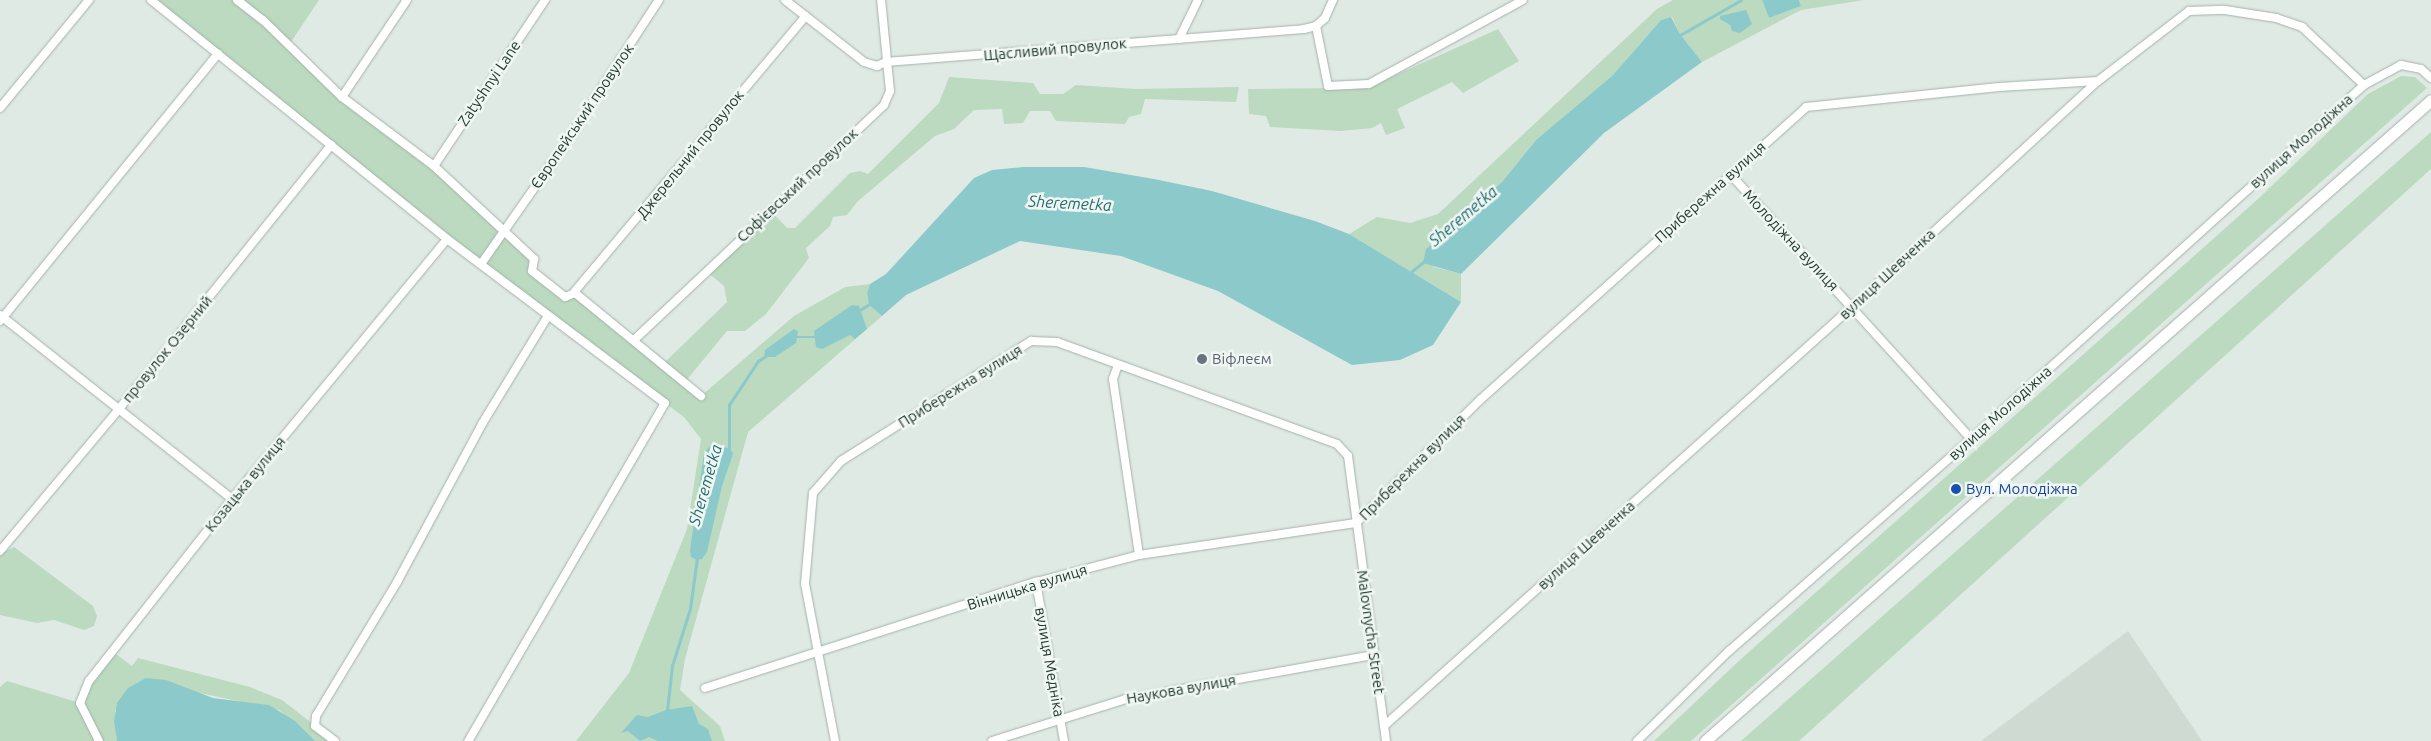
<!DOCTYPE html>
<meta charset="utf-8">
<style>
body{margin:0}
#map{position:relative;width:2431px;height:741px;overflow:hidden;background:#e0eae5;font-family:Ubuntu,sans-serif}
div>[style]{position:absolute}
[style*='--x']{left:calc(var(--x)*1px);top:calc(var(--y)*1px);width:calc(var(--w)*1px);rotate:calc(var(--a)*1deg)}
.built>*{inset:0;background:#cfdad3}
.green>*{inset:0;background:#bbdabf}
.water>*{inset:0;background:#8cc9cb}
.stream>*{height:2.5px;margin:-1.25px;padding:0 1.25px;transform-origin:1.25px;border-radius:1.25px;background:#8cc9cb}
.roads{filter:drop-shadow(0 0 1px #a3b1ab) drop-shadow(0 0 1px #a3b1ab)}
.minor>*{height:8px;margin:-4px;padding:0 4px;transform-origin:4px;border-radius:4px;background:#fff}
.secondary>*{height:11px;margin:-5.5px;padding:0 5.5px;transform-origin:5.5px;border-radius:5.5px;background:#fff}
.dots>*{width:14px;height:14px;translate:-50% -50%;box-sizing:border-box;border:2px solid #f0f7f3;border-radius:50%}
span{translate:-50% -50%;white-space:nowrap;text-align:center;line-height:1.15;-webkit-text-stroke:5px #f0f7f3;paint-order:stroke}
.street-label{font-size:15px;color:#223930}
.worship-label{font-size:15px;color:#5b616d}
.left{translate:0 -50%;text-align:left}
.transit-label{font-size:15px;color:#164399}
.water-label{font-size:16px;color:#226c70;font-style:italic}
</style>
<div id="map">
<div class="built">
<i style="clip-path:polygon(2128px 631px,2202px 741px,1981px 741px)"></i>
</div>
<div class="green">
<i style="clip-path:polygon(151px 0,319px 0,289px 45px,342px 97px,434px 166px,534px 259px,533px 271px,565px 297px,575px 293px,663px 364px,727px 302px,724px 286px,706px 271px,770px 210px,787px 228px,795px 228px,850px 173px,860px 171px,868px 174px,939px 103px,949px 77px,1033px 83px,1040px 94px,1063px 94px,1076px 85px,1136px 89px,1239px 87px,1236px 102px,1145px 99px,1141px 114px,1129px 117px,1125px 124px,1056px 121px,1050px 111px,1030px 111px,1023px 123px,1004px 124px,1002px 109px,974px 110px,954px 129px,935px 136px,858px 201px,847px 215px,833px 217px,830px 226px,806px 248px,809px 258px,766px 314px,745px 331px,727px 331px,685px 382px,701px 396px,794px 316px,845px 287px,870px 284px,867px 293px,869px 305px,882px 316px,748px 432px,685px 659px,680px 690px,720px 726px,725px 741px,576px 741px,629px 673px,687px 529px,701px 439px,684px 417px,548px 316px)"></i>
<i style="clip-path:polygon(1673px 0,1762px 0,1769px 18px,1801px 6px,1799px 0,1864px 0,1801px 10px,1702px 62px,1680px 34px,1672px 17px,1661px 20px,1613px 75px,1536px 140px,1502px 182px,1426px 249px,1434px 267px,1461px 274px,1461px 302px,1349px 234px,1377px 217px,1410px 223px,1438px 214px,1657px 9px)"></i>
<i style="clip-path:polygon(1498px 29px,1519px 61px,1463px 93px,1452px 82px,1397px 109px,1405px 128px,1386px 135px,1381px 123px,1372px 128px,1341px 131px,1270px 127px,1266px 116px,1249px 114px,1248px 89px,1338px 88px,1378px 83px)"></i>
<i style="clip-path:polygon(2401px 76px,2415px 77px,2427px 88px,1691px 741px,1654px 741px,1741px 659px,2258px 199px,2368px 94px)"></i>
<i style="clip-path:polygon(2431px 132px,2431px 169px,1799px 741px,1741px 741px)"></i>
<i style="clip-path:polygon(14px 547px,93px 606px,97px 616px,94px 626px,84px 630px,54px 620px,37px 623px,0 615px,0 554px)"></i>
<i style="clip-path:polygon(112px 651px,132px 666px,138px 658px,250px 687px,282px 700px,335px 741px,315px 741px,279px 710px,186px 690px,115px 710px,117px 741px,0 741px,0 687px,7px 681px,80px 703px,82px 693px)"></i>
</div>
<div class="water">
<i style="clip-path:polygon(1762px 0,1799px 0,1801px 6px,1769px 18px)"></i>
<i style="clip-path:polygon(1746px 10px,1752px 24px,1740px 33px,1732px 31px,1730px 25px,1720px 19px,1720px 16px)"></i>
<i style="clip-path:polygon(1671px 17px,1680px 34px,1702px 62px,1604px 133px,1461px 274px,1423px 263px,1426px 249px,1502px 182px,1536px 140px,1613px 75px,1661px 20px)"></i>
<i style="clip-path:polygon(1023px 167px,1084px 167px,1154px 179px,1212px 191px,1315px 221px,1349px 234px,1461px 302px,1433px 345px,1400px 360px,1352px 365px,1218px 291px,1121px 256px,1020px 241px,906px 295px,882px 316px,869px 305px,867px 293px,870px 284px,886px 274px,974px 178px,992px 170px)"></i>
<i style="clip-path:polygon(852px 305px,859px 306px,867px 329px,855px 339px,850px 335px,822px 349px,816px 347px,814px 331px)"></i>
<i style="clip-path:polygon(794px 329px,798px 331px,796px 343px,775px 357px,764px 357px,765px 350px)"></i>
<i style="clip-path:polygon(710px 446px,730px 448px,733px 454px,722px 486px,707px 552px,702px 559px,697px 560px,691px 557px,690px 550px,704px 453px)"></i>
<i style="clip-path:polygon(146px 678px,166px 680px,213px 698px,269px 705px,295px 721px,315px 741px,117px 741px,114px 721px,117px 703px,128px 688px)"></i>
<i style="clip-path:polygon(692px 706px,699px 724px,708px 729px,712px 741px,658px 741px,649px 737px,640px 741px,628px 731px,621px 733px,637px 715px,648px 717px,666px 710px)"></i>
</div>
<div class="stream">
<i style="--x:1680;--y:35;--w:70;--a:-29.8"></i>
<i style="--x:1412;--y:271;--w:16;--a:-38"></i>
<i style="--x:857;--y:312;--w:17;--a:-33"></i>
<i style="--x:795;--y:337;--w:21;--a:0"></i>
<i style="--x:729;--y:450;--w:45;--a:-90"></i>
<i style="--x:729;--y:405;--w:53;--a:-56.6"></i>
<i style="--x:758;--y:361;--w:9;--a:-32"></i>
<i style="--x:667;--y:711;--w:45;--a:-83.7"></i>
<i style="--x:672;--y:666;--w:60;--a:-72.5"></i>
<i style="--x:690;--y:609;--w:51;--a:-82.2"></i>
</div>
<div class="roads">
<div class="minor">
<i style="--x:151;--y:0;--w:380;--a:38.9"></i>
<i style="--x:447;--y:239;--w:273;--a:37"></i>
<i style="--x:665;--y:403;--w:391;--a:120.2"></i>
<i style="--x:237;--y:0;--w:33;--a:38"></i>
<i style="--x:263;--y:20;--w:110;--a:44.3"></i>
<i style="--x:342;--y:97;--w:115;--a:36.9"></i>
<i style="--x:434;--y:166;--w:137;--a:42.9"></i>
<i style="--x:534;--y:259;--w:12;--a:99"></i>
<i style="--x:532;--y:271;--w:42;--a:38.2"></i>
<i style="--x:565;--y:297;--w:11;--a:-22"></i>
<i style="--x:575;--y:293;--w:163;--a:39.3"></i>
<i style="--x:785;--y:0;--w:100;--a:38.1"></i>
<i style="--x:864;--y:62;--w:14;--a:17"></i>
<i style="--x:877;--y:66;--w:10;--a:-24"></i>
<i style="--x:886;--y:62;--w:419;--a:-4.5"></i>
<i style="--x:1304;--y:29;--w:12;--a:-14"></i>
<i style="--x:1316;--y:26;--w:12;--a:-42"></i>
<i style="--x:1325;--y:18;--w:20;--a:-66"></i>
<i style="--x:1316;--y:26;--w:61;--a:78.7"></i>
<i style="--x:1328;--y:86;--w:41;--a:-2.8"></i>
<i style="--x:1369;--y:84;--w:175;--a:-28.6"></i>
<i style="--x:1179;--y:39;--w:43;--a:-64"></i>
<i style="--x:342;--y:97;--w:117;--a:-56.2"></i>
<i style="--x:0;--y:108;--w:140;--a:-50.5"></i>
<i style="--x:434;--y:166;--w:200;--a:-56.2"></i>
<i style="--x:1731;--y:175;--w:357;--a:47.7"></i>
<i style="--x:481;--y:264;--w:150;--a:-55"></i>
<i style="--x:567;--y:141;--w:168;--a:-56.9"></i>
<i style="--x:575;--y:291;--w:359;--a:-50"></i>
<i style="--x:0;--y:315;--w:296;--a:38.4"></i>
<i style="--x:0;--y:321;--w:345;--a:-50.8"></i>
<i style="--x:634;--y:340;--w:343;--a:-43.2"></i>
<i style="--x:884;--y:105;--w:15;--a:-67"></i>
<i style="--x:890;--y:91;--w:91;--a:-95.6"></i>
<i style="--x:1118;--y:365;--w:15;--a:110"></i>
<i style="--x:1113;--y:379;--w:178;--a:81.6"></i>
<i style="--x:1356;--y:523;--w:175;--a:-44.8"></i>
<i style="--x:1480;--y:400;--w:438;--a:-41.9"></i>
<i style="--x:1806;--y:107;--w:194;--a:-5.9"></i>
<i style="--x:1999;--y:87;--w:99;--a:-3.5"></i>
<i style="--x:0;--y:551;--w:185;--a:-50"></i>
<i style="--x:119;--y:409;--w:339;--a:-51.2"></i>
<i style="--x:1036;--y:582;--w:161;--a:80"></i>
<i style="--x:705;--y:688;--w:348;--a:-17.8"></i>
<i style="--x:1036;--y:582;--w:106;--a:-14.7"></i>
<i style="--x:1139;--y:555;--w:219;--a:-8.4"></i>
<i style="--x:1384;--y:726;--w:628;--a:-41.84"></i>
<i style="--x:1852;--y:307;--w:334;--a:-42.6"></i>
<i style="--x:2098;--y:81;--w:115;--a:-37.6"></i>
<i style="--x:2189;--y:11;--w:36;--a:-2"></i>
<i style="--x:2225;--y:10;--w:52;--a:8.9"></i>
<i style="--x:2276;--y:18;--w:28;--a:19"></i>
<i style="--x:2302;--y:27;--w:85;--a:43.1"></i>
<i style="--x:2364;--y:85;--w:42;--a:-28.4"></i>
<i style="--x:2401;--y:65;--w:20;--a:11"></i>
<i style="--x:2421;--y:69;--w:13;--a:42"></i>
<i style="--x:99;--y:741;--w:42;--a:-116.6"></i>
<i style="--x:80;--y:703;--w:24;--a:-68"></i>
<i style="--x:89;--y:681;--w:231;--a:-51.8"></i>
<i style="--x:232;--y:499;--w:337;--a:-50.4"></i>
<i style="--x:335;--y:741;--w:25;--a:-143"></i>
<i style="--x:315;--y:726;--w:10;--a:-84"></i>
<i style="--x:316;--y:716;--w:157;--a:-58.8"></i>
<i style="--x:397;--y:582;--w:179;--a:-61.7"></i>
<i style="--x:482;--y:424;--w:127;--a:-58.6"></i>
<i style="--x:835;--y:741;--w:160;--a:-100.8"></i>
<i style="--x:805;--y:584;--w:91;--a:-85"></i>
<i style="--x:813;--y:493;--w:43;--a:-48.8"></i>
<i style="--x:841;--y:461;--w:225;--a:-32.3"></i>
<i style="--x:1031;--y:341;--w:26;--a:2"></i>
<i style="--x:1057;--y:342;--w:298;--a:20"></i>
<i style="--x:1337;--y:444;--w:16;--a:47"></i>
<i style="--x:1348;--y:456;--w:288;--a:82.4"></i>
<i style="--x:992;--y:741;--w:140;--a:-17.4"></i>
<i style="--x:1126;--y:699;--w:252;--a:-10.1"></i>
<i style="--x:1637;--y:741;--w:129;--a:-44.4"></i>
<i style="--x:1729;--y:651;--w:322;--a:-41.2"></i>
<i style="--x:1971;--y:439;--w:529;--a:-42.01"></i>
</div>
<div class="secondary">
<i style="--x:1705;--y:741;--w:968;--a:-41.44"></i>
</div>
</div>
<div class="dots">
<i style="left:1202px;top:359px;background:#6b7280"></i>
<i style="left:1956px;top:489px;background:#1a4fb4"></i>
</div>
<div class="street-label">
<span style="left:1055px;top:49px;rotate:-5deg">Щасливий провулок</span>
<span style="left:489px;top:83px;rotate:-56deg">Zatyshnyi Lane</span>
<span style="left:582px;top:116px;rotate:-56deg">Європейський провулок</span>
<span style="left:2301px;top:141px;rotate:-42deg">вулиця Молодіжна</span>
<span style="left:690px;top:154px;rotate:-51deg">Джерельний провулок</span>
<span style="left:797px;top:185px;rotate:-43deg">Софієвський провулок</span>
<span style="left:1710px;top:192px;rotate:-42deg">Прибережна вулиця</span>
<span style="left:1791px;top:240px;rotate:47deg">Молодіжна вулиця</span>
<span style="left:1887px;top:274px;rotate:-43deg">вулиця Шевченка</span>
<span style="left:167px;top:349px;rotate:-51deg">провулок Озерний</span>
<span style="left:960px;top:386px;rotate:-32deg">Прибережна вулиця</span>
<span style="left:2000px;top:413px;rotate:-42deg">вулиця Молодіжна</span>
<span style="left:1412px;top:467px;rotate:-45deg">Прибережна вулиця</span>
<span style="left:245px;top:484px;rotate:-51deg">Козацька вулиця</span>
<span style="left:1586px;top:545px;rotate:-42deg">вулиця Шевченка</span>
<span style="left:1027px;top:587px;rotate:-17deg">Вінницька вулиця</span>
<span style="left:1371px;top:632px;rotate:82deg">Malovnycha Street</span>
<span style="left:1050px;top:662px;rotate:80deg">вулиця Медніка</span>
<span style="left:1181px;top:689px;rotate:-10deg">Наукова вулиця</span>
</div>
<div class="worship-label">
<span class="left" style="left:1212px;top:359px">Віфлеєм</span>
</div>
<div class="transit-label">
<span class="left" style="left:1966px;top:489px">Вул. Молодіжна</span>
</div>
<div class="water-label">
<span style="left:1070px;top:203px;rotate:3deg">Sheremetka</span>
<span style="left:1463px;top:216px;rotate:-40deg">Sheremetka</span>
<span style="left:705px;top:485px;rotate:-74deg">Sheremetka</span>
</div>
</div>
